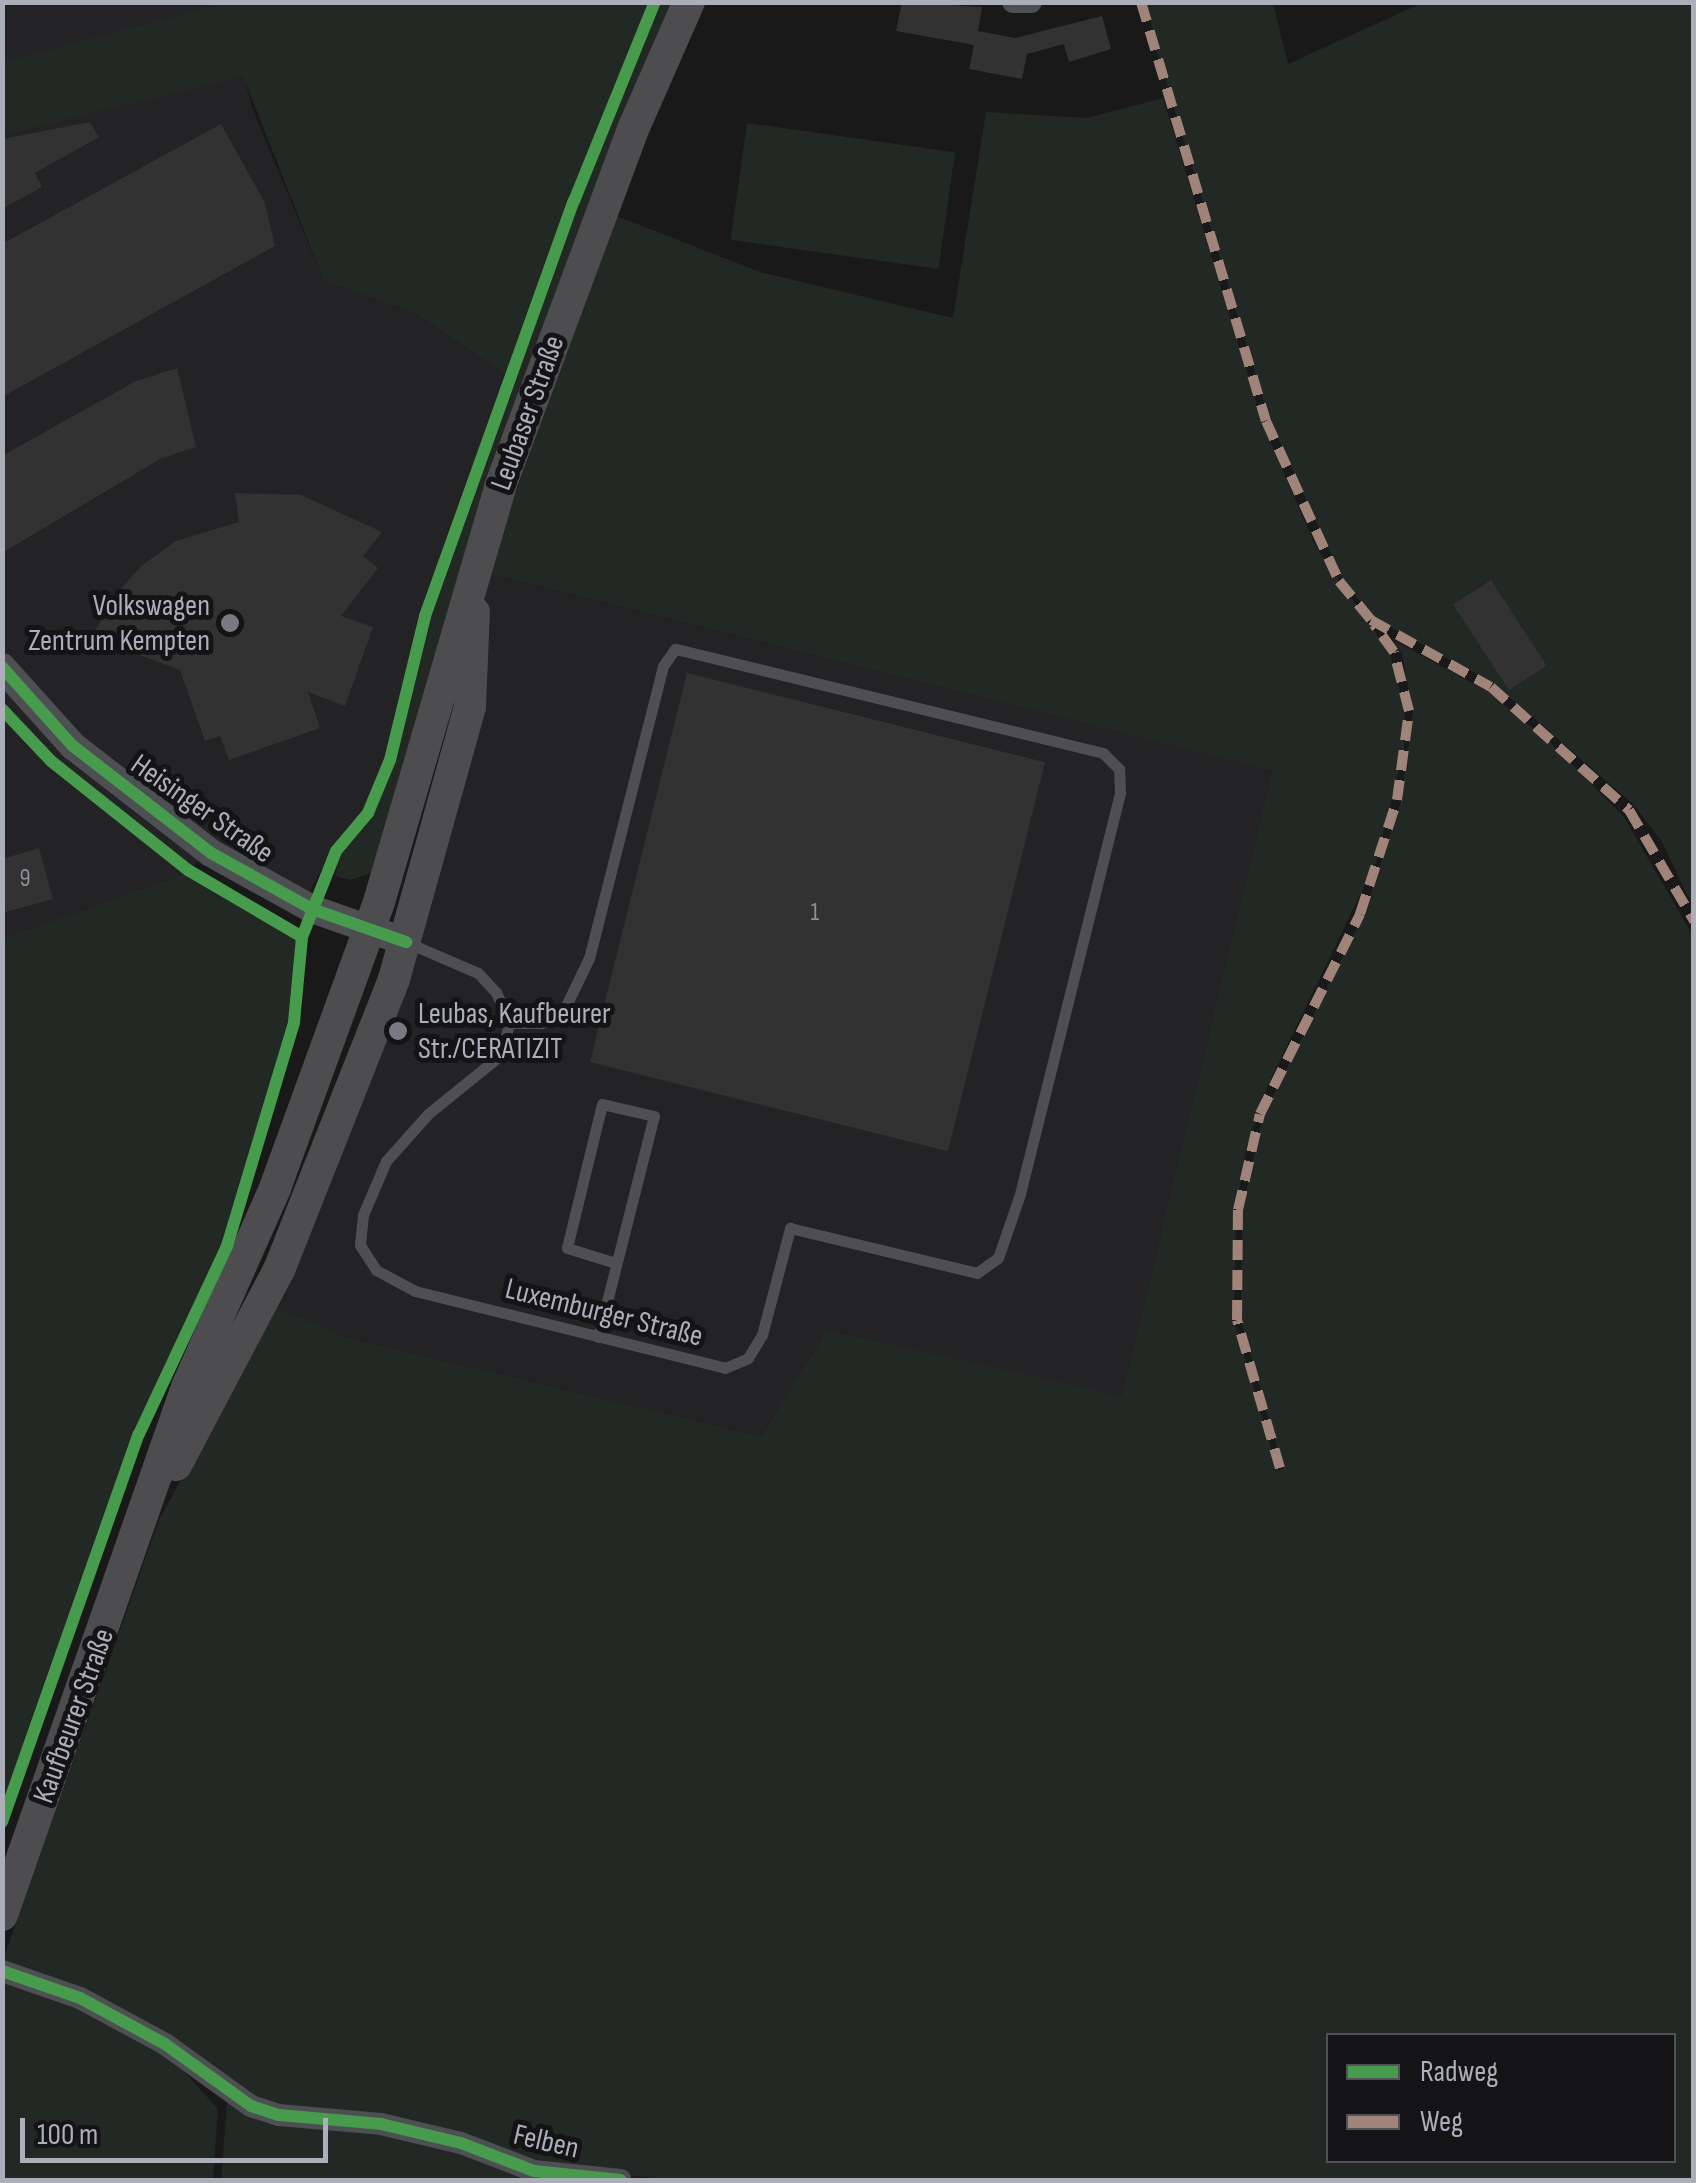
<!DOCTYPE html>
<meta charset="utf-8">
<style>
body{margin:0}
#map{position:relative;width:1696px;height:2183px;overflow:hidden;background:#191919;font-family:"Sofia Sans Condensed",sans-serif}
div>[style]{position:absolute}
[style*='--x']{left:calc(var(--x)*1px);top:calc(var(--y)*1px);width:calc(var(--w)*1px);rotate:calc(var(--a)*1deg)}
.built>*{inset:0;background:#232325}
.green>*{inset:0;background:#222823;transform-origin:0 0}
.building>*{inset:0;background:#323233;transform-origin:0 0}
.service>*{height:11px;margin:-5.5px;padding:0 5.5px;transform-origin:5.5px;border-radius:5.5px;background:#4e4f52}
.minor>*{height:22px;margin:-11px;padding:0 11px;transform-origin:11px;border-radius:11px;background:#4e4f52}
.tertiary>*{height:28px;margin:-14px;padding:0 14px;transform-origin:14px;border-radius:14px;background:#4e4f52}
.secondary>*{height:32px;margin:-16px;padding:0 16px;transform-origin:16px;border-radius:16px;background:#4d4d50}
.quiet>*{height:10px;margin-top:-5px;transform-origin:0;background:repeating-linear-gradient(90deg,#a18479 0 20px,transparent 0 30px)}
.cycleway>*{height:12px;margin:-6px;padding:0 6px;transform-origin:6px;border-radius:6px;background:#469c4c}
.dots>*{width:28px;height:28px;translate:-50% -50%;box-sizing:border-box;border:5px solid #141315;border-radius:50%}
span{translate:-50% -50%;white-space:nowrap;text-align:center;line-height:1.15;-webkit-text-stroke:10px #141315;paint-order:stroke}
.number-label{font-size:25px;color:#8e8f98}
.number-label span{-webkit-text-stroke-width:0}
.street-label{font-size:30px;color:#acaeb9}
.poi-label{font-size:30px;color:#acaeb9}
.right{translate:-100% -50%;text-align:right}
.left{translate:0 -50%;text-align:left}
.frame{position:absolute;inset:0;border:5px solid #acaeb9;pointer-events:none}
.legend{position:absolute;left:1326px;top:2033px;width:350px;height:130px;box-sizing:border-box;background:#141315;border:2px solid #515157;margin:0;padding:12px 18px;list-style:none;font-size:30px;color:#acaeb9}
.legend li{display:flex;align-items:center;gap:20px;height:50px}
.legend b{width:50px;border:2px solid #515157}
.scale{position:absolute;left:20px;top:2118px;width:308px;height:45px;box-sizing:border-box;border:5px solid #acaeb9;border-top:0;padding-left:12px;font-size:30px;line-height:35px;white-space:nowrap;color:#acaeb9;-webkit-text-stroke:8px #141315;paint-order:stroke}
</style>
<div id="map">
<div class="built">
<i style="clip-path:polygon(2px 3px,225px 3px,252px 108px,324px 281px,416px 314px,506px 375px,422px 615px,384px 760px,364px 811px,333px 847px,308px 895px,217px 840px,187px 873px,3px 938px)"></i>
<i style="clip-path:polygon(487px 573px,1272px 771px,1122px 1397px,827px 1330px,761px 1436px,349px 1338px,275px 1306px,411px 951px,481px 631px)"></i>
</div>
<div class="green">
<i style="clip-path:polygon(225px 3px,651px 3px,506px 375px,416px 314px,324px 281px,243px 76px,3px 135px,3px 62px)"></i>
<i style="clip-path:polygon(658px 3px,677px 3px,376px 871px,351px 880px,335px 876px,340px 853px,372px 814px,394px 760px,430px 618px,577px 203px)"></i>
<i style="clip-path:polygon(1147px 3px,1273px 3px,1288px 64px,1422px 3px,1693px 3px,1693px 907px,1662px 842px,1634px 805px,1493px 683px,1372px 617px,1342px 578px,1269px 419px,1157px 52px)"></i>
<i style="clip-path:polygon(evenodd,1163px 98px,1262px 422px,1315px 545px,1390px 654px,1405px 710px,1404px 749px,1377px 860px,1268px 1085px,1247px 1145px,1236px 1210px,1234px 1321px,1278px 1470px,1283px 1469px,1241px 1321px,1242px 1210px,1263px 1116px,1364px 914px,1401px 801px,1413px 712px,1402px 653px,1393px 640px,1490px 693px,1552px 744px,1624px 817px,1693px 936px,1693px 2180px,683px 2180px,603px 2174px,603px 2180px,221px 2180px,228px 2089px,3px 1960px,159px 1520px,275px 1306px,349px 1338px,761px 1436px,827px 1330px,1122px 1396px,1272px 771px,487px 573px,614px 215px,760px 272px,953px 318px,986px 112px,1087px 118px,1163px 98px,1328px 2036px,1674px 2036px,1674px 2160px,1328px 2160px,1328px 2036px)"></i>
<i style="left:747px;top:123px;width:210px;height:118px;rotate:8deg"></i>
<i style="clip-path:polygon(187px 873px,297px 940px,288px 1022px,222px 1245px,134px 1433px,3px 1803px,3px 938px)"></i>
<i style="clip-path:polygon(2px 1978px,78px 2001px,162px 2047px,218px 2109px,213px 2180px,3px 2180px)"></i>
</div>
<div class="building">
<i style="clip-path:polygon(902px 2px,982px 7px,978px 31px,1015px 38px,1102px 16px,1111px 49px,1069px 62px,1064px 44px,1027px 54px,1022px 79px,969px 69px,974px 45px,896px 31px)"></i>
<i style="clip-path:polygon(90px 122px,99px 137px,35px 173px,42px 187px,2px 209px,2px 139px)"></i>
<i style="clip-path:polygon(221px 124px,265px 203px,275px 246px,2px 397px,2px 244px)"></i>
<i style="clip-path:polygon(177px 368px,196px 447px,160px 459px,2px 553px,2px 456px,134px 382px)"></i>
<i style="clip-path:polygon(235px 493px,301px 495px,382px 532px,363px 556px,378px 568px,341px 616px,373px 627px,345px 706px,308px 692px,320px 728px,229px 760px,220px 736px,205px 741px,180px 670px,92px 637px,112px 599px,141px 566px,176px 541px,239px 522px)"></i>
<i style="left:1491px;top:580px;width:102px;height:45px;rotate:57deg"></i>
<i style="left:687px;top:673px;width:369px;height:401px;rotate:14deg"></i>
<i style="clip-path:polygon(39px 848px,53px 899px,2px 913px,2px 859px)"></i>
</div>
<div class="service">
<i style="--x:406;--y:942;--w:78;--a:23.3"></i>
<i style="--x:478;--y:973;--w:26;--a:47"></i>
<i style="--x:496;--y:992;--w:34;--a:67"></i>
<i style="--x:509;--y:1023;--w:32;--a:103"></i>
<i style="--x:502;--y:1054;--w:95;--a:141"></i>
<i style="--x:428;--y:1114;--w:63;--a:131.8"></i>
<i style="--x:386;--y:1161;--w:59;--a:113.1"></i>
<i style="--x:363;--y:1215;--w:30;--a:96"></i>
<i style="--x:360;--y:1245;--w:30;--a:57"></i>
<i style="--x:376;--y:1270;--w:44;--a:28.3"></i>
<i style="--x:415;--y:1291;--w:319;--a:13.9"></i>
<i style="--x:725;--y:1368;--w:25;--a:-23"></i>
<i style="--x:748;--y:1358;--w:27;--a:-59"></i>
<i style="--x:762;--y:1335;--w:111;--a:-75.3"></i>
<i style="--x:790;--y:1228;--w:192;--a:13.5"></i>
<i style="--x:977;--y:1273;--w:26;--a:-36"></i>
<i style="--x:998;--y:1258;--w:68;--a:-71"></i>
<i style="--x:1020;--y:1194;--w:413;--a:-76"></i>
<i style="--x:1120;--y:793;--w:24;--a:-92"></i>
<i style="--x:1119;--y:769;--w:23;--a:-135"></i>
<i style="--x:1103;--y:753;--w:440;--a:-166.3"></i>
<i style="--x:675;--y:649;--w:21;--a:125"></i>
<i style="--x:663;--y:666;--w:301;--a:104.2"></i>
<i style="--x:589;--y:958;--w:60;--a:115.7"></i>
<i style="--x:563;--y:1012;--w:25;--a:153"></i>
<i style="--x:541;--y:1023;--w:32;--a:180"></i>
<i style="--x:598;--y:1337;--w:228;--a:-75.8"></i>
<i style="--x:654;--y:1116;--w:53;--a:-167"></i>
<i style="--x:602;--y:1104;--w:148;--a:103.7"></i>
<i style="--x:567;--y:1248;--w:51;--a:17"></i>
</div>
<div class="minor">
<i style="--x:1013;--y:2;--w:18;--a:0"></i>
<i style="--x:2;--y:1971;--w:83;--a:19.1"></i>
<i style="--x:80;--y:1998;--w:97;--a:28.4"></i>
<i style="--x:165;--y:2044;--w:106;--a:35.8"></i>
<i style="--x:251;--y:2106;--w:29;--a:18"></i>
<i style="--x:279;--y:2115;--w:102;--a:5"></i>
<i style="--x:381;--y:2124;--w:82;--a:13.4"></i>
<i style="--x:461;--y:2143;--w:78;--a:21"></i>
<i style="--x:534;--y:2171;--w:87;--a:5.9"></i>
</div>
<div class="tertiary">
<i style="--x:2;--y:667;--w:106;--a:48.1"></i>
<i style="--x:73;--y:746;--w:175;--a:37.8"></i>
<i style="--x:211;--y:853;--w:115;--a:29"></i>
<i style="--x:312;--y:909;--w:100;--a:19.3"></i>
</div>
<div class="secondary">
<i style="--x:176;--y:1465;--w:221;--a:-62.2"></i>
<i style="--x:279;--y:1270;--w:313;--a:-68.4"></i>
<i style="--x:394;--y:979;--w:283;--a:-74.4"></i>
<i style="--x:470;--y:706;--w:94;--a:-87.6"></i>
<i style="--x:2;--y:1915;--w:559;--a:-70.69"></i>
<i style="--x:187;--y:1387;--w:218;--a:-66.1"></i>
<i style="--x:275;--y:1188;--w:304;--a:-70"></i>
<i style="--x:379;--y:902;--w:432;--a:-73.7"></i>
<i style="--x:500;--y:487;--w:384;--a:-69.6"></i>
<i style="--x:634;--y:127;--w:137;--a:-66.3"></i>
</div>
<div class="quiet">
<i style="--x:1141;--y:2;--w:437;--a:73.4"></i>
<i style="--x:1266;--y:421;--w:176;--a:65.5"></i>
<i style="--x:1339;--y:581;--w:50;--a:50.6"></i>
<i style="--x:1371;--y:620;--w:137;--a:29.2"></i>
<i style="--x:1491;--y:687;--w:185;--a:41.7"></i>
<i style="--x:1629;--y:810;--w:129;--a:59.6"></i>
<i style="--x:1280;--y:1468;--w:154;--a:-106.2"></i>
<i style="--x:1237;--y:1320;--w:110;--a:-89.5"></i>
<i style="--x:1238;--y:1210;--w:98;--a:-77.1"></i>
<i style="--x:1260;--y:1114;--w:224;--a:-63.4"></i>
<i style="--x:1360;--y:914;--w:120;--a:-72"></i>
<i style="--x:1397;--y:800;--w:90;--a:-82.3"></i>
<i style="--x:1409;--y:711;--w:61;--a:-104.3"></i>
<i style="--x:1394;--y:652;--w:34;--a:-126"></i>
</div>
<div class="cycleway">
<i style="--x:2;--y:667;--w:106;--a:48.1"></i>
<i style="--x:73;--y:746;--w:175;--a:37.8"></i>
<i style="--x:211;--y:853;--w:115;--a:29"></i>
<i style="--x:312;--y:909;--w:100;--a:19.3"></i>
<i style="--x:2;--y:709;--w:71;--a:46.7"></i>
<i style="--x:51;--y:761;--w:175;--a:38.5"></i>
<i style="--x:188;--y:870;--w:132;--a:30.4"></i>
<i style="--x:2;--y:1822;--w:411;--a:-70.6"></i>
<i style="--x:139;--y:1434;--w:208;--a:-64.9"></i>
<i style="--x:227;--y:1246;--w:234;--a:-73.3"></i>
<i style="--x:294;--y:1022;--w:85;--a:-84.6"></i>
<i style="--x:302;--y:937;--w:92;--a:-68.4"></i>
<i style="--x:336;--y:851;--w:50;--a:-49.9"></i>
<i style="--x:368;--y:813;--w:57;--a:-67.5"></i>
<i style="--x:390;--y:760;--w:148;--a:-76.3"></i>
<i style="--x:425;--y:616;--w:441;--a:-70.3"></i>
<i style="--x:574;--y:201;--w:215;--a:-67.9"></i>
<i style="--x:2;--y:1971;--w:83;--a:19.1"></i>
<i style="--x:80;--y:1998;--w:97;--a:28.4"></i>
<i style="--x:165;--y:2044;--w:106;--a:35.8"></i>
<i style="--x:251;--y:2106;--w:29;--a:18"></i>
<i style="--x:279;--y:2115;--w:102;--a:5"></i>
<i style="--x:381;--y:2124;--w:82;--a:13.4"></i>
<i style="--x:461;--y:2143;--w:78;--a:21"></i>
<i style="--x:534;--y:2171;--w:87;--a:5.9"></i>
</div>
<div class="dots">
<i style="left:230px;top:623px;background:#797a81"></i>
<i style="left:398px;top:1031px;background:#797a81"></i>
</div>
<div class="number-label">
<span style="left:25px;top:879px">9</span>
<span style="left:815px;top:913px">1</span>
</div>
<div class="street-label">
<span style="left:528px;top:413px;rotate:-70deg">Leubaser Straße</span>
<span style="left:202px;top:809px;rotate:35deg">Heisinger Straße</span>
<span style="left:604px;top:1313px;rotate:14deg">Luxemburger Straße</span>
<span style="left:74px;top:1716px;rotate:-70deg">Kaufbeurer Straße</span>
<span style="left:546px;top:2142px;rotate:13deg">Felben</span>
</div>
<div class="poi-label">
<span class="right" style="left:210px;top:623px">Volkswagen<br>Zentrum Kempten</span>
<span class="left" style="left:418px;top:1031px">Leubas, Kaufbeurer<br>Str./CERATIZIT</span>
</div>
<div class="frame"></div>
<ul class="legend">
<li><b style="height:12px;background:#469c4c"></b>Radweg</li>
<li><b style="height:12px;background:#a18479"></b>Weg</li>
</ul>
<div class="scale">100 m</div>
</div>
